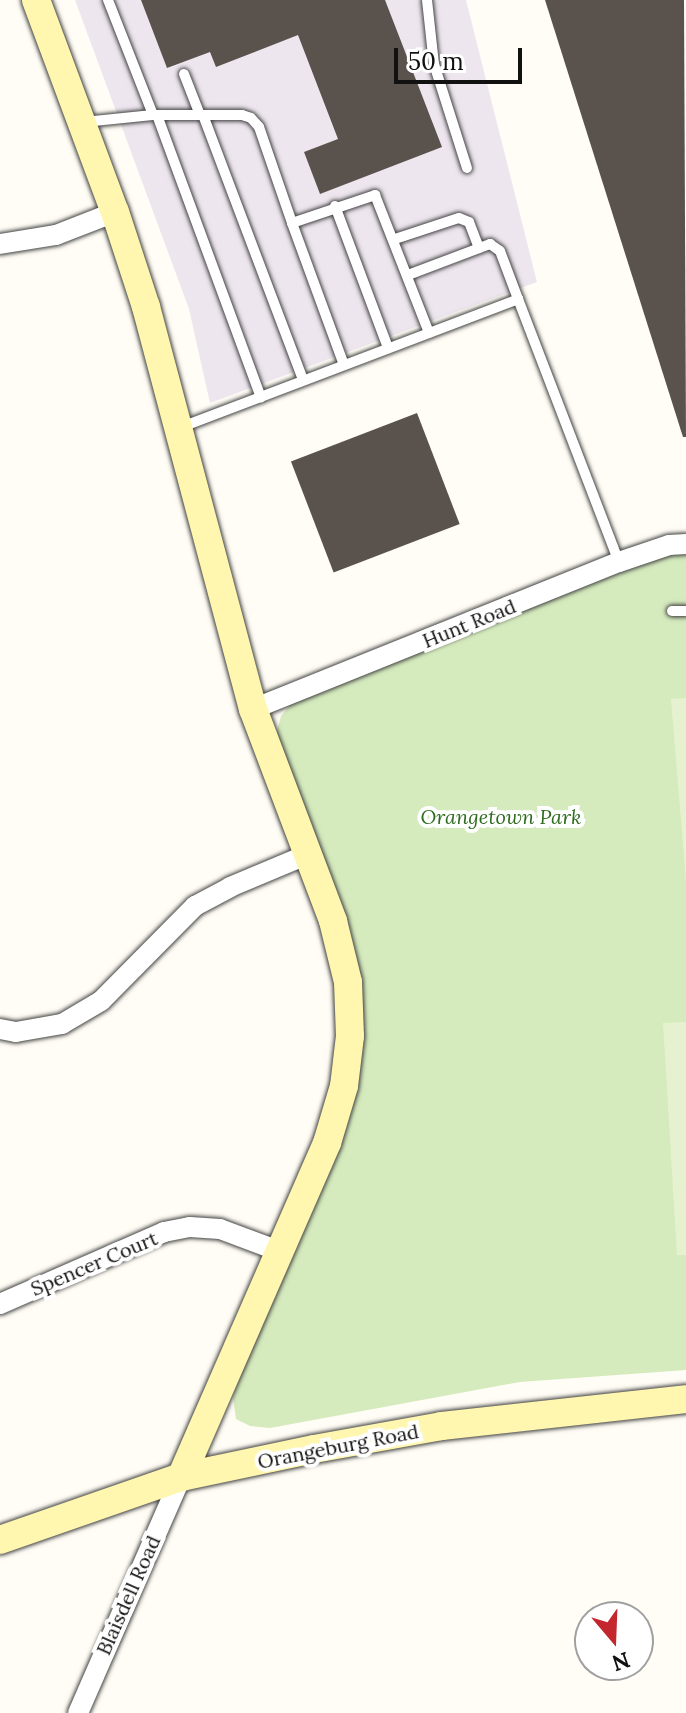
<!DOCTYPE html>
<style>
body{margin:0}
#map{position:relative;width:686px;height:1713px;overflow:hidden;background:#fffdf5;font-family:Lora,serif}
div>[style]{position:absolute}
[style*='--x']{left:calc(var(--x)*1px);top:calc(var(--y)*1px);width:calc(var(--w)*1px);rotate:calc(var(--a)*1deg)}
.industrial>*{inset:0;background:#eee6ef}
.green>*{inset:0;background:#d5ebbd}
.pitch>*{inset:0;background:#e6f2cf}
.building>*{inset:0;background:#5a524d;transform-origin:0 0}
.roads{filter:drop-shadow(0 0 2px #444) drop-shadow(0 0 2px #444)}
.lane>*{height:10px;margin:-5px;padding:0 5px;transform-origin:5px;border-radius:5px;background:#fff}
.street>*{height:20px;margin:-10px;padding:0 10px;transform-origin:10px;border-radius:10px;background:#fff}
.secondary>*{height:28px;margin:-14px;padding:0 14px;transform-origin:14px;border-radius:14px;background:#fff6b0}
span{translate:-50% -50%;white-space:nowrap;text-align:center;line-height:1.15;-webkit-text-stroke:8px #fff;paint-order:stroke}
.street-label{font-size:20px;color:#111}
.park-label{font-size:20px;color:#2f6b1f;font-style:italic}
.north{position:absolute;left:574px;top:1601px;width:80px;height:80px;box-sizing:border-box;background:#fff;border:2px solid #a0a0a0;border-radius:50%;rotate:161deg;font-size:22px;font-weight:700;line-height:32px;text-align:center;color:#111}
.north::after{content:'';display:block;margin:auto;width:28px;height:36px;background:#c4262e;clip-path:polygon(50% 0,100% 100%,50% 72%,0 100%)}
.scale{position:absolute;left:394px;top:48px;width:128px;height:36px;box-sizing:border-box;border:4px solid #111;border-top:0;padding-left:10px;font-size:24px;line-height:28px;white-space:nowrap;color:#111;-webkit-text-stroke:6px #fff;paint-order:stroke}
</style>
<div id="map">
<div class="industrial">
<i style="clip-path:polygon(75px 0,466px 0,537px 282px,210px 403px,189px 309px)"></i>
</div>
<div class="green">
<i style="clip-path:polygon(686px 554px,686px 1370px,520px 1382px,270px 1428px,250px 1426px,236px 1419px,233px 1398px,239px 1376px,342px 1144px,356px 1076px,279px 751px,277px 731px,281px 716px,296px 698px,304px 693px,666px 555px)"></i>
</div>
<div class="pitch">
<i style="clip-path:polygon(686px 698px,686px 880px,671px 699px)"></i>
<i style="clip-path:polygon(686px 1022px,686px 1255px,677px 1255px,663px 1023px)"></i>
</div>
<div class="building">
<i style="clip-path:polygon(141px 0,385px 0,442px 147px,320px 194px,304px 152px,338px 139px,298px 35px,216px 67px,210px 52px,167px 68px)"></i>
<i style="clip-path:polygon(545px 0,684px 0,686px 437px,683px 437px)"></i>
<i style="left:417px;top:413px;width:119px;height:135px;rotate:69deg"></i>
</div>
<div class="roads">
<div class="lane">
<i style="--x:108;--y:0;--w:123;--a:68.6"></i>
<i style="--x:427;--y:0;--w:64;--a:83.8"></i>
<i style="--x:434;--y:64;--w:109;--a:72.4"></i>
<i style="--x:184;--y:74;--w:44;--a:68.7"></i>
<i style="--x:157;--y:115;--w:301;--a:69.8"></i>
<i style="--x:203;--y:115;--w:283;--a:69.3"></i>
<i style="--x:84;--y:122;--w:69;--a:-5.8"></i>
<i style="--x:153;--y:115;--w:89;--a:0"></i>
<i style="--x:242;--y:115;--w:9;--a:18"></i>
<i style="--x:251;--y:118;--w:12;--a:48"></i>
<i style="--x:259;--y:127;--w:102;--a:71"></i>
<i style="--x:292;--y:223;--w:88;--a:-18.6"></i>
<i style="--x:375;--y:195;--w:148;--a:68.6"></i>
<i style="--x:335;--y:206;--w:152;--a:69.5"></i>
<i style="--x:292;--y:223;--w:151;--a:69.9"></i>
<i style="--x:395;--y:239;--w:67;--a:-18.2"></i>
<i style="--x:459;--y:218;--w:11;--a:22"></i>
<i style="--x:469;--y:222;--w:28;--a:69"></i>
<i style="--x:408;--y:275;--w:88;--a:-20.7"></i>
<i style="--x:490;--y:244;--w:12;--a:35"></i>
<i style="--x:500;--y:251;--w:51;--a:69.4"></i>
<i style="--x:179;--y:428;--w:363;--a:-20.8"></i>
<i style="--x:518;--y:299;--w:282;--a:69"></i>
<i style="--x:672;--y:611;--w:14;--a:0"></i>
</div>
<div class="street">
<i style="--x:0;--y:244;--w:57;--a:-9.1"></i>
<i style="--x:56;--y:235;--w:63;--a:-21.3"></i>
<i style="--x:253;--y:709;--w:394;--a:-21.9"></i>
<i style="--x:619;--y:562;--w:53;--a:-18.8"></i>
<i style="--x:669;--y:545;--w:17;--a:-3"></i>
<i style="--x:0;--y:1029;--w:16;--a:11"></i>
<i style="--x:16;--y:1032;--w:47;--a:-9.9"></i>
<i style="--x:62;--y:1024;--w:45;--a:-30.5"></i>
<i style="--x:101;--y:1001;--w:134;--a:-45.3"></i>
<i style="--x:195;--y:906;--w:40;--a:-28"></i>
<i style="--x:230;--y:887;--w:82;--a:-22.8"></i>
<i style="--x:0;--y:1304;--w:179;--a:-23.7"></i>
<i style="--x:164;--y:1232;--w:26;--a:-11"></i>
<i style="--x:190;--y:1227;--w:30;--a:4"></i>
<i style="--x:220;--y:1229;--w:66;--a:20.4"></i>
<i style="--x:78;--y:1713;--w:257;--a:-66.4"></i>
</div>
<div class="secondary">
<i style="--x:36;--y:0;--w:226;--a:69.6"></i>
<i style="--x:115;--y:212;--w:100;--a:71.9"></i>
<i style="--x:146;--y:307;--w:416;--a:75.1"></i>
<i style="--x:253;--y:709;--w:227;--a:69.3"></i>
<i style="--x:333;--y:921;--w:63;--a:76.2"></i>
<i style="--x:348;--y:982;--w:54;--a:87.9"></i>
<i style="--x:350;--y:1036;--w:50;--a:96.8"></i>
<i style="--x:344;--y:1086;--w:59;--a:106.6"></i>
<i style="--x:327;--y:1143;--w:365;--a:113.6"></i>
<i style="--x:0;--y:1540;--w:192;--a:-19.2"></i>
<i style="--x:181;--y:1477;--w:136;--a:-11.9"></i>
<i style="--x:314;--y:1449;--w:130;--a:-10.2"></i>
<i style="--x:442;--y:1426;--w:245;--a:-6.3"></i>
</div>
</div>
<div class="street-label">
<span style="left:469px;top:623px;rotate:-22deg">Hunt Road</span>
<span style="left:94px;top:1263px;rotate:-23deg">Spencer Court</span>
<span style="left:338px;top:1446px;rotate:-11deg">Orangeburg Road</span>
<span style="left:128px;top:1595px;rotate:-66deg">Blaisdell Road</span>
</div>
<div class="park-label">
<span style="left:501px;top:816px">Orangetown Park</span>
</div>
<div class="north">N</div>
<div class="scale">50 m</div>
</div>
